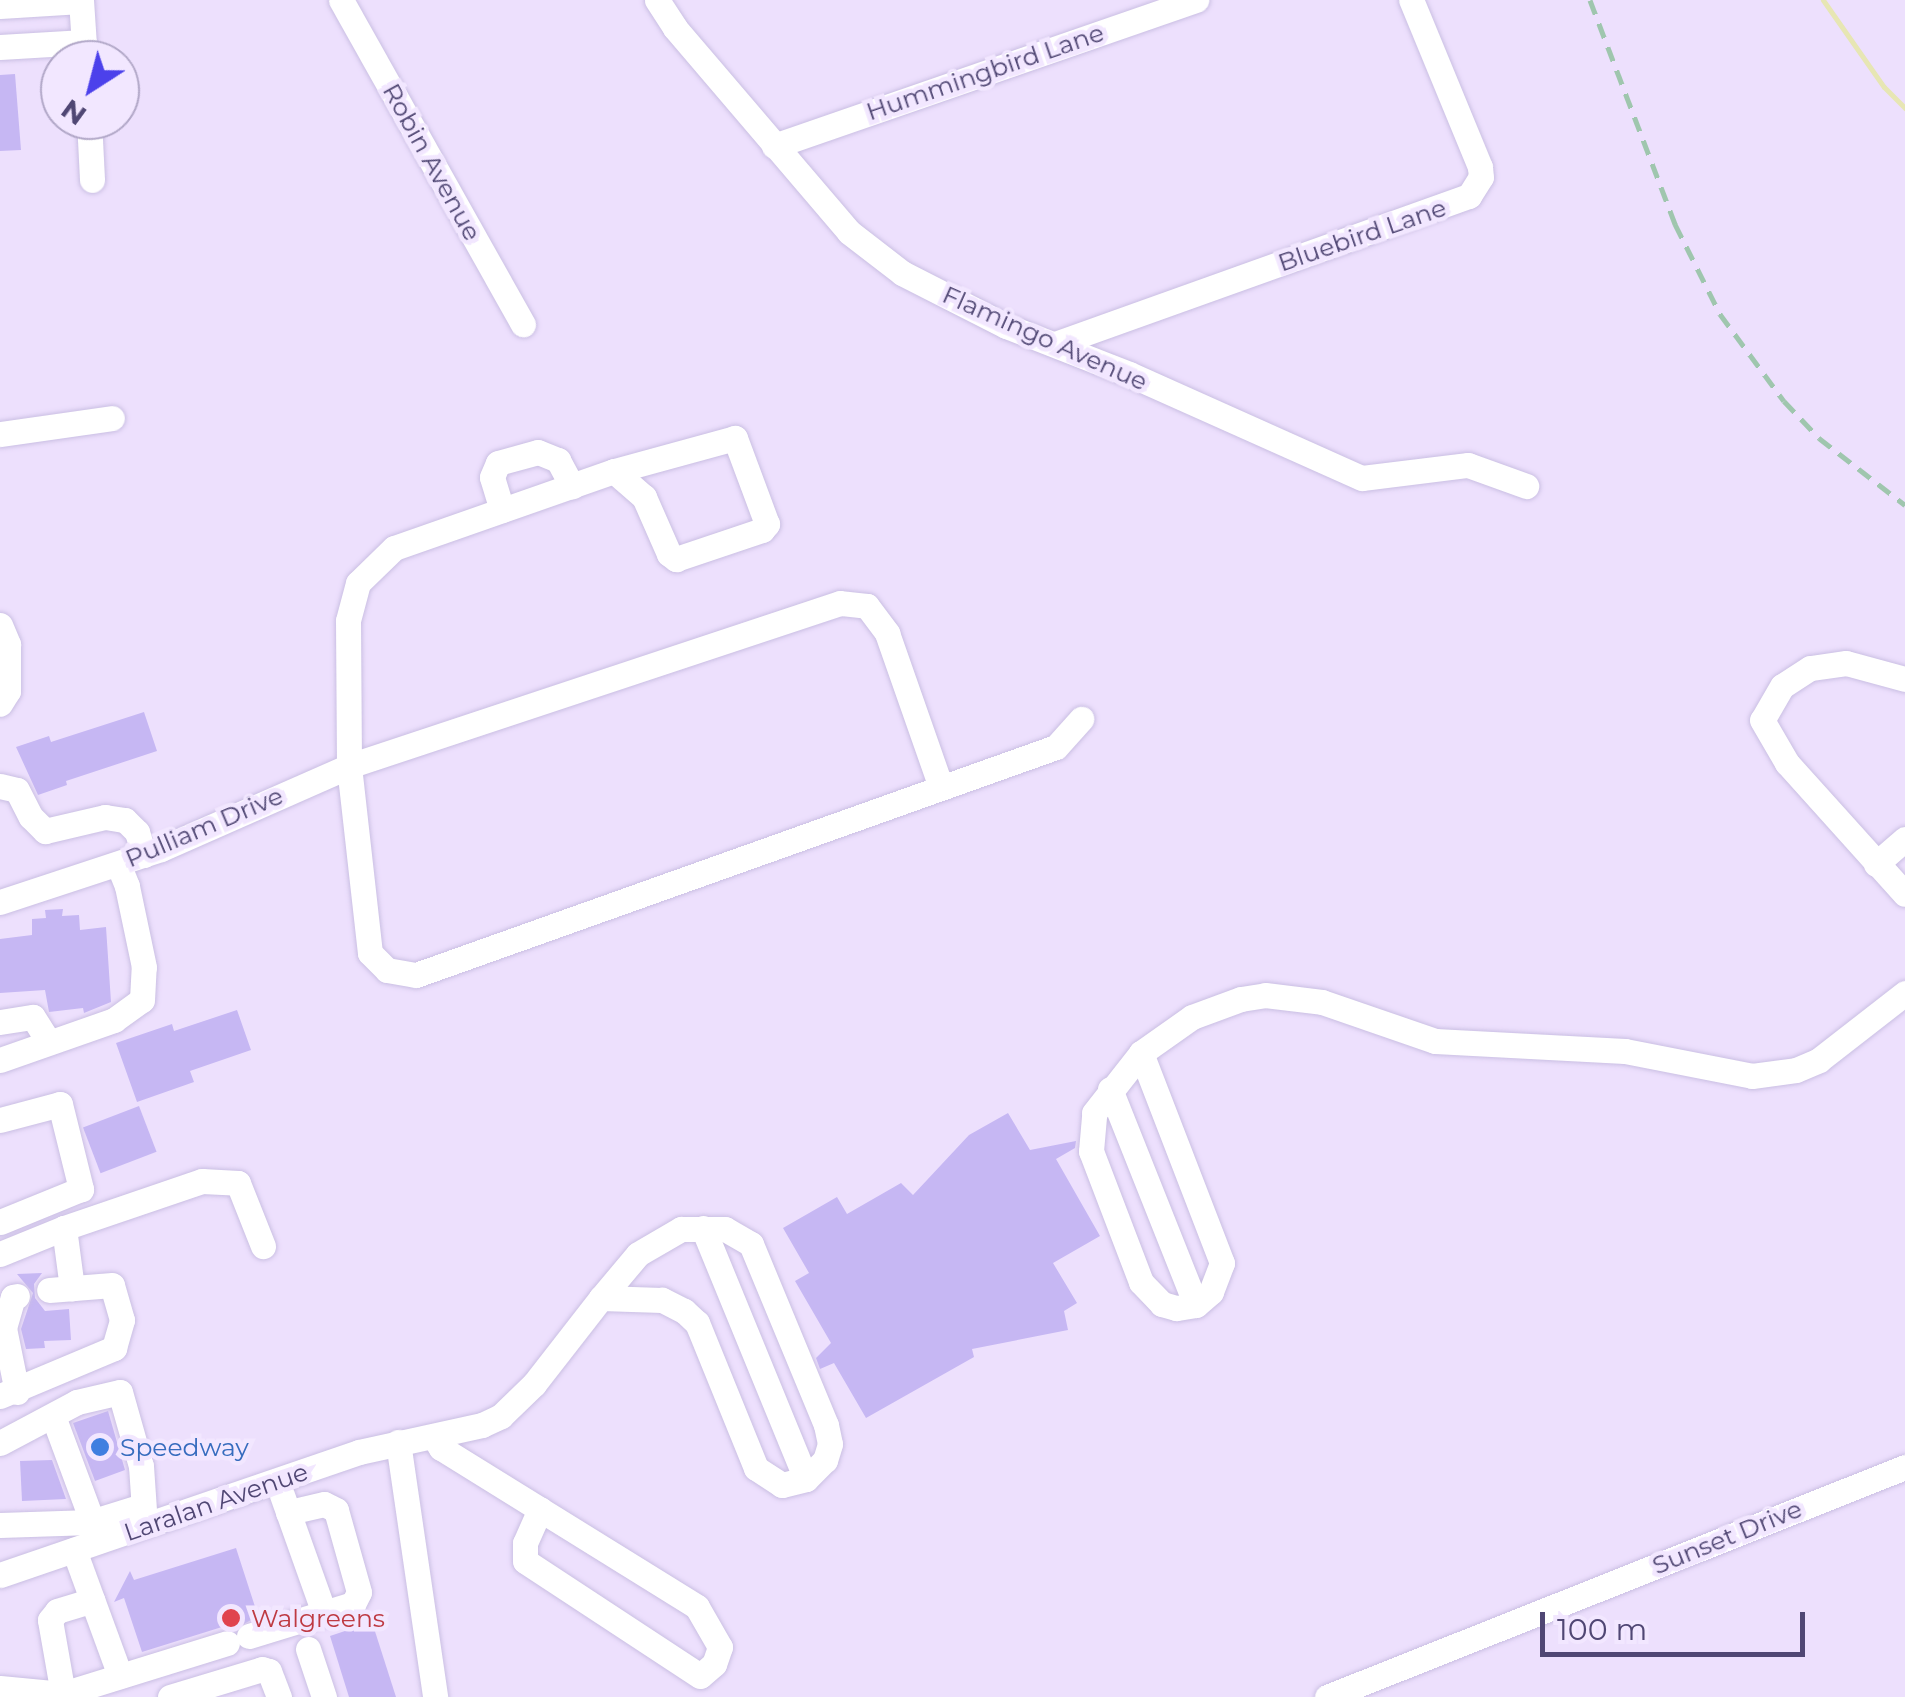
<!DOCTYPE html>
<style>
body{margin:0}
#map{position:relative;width:1905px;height:1697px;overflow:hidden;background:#ede0fd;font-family:Montserrat,sans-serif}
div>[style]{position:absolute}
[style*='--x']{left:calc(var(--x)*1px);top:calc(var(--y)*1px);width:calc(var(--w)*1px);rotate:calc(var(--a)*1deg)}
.stream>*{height:5px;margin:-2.5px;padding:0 2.5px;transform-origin:2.5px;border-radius:2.5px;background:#e7e6b4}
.building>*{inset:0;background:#c6b7f3;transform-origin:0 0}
.roads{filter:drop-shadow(0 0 2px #cabfe3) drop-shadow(0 0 2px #cabfe3)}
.minor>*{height:25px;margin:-12.5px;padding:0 12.5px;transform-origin:12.5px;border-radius:12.5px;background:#fff}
.rail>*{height:5px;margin-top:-2.5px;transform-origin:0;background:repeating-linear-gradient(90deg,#9fc6ae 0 15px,transparent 0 25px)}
.dots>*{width:28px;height:28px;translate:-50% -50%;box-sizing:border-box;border:5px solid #f2e7ff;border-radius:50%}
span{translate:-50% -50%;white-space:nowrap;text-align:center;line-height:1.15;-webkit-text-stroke:9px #f2e7ff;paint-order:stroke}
.street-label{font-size:25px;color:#504774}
.shop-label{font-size:25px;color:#366cbe}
.left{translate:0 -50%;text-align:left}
.health-label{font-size:25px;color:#be3a42}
.north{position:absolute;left:40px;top:40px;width:100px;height:100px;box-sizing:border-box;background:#f2e7ff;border:2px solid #b1a7c7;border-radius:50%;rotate:216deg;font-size:28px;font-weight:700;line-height:40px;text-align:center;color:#504774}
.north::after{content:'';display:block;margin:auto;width:35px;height:45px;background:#4c41eb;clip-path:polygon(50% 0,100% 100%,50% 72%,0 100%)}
.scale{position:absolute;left:1540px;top:1612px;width:265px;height:45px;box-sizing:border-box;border:5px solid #504774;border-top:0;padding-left:12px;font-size:30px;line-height:35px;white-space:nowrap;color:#504774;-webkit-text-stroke:8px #f2e7ff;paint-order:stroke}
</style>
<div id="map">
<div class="stream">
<i style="--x:1823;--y:0;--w:106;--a:55"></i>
<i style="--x:1884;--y:87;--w:30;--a:45"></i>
</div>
<div class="building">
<i style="clip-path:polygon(15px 74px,21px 150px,0 151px,0 75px)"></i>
<i style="clip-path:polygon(144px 712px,157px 751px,66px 781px,67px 785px,38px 795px,16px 747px,49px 736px,51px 742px)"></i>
<i style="clip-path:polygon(63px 909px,62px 916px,79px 915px,80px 930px,106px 927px,111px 1002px,84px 1013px,83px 1008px,49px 1012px,45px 990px,0 993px,0 939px,32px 935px,32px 919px,46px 918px,45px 910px)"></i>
<i style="clip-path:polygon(237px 1010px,251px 1050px,190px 1071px,194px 1082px,137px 1102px,116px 1043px,172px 1024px,174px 1031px)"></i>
<i style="left:139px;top:1106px;width:49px;height:60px;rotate:69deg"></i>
<i style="clip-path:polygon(1008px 1113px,1030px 1150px,1076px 1141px,1075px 1148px,1056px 1159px,1100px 1236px,1053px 1263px,1077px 1303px,1064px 1311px,1068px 1330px,972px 1349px,974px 1357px,866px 1418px,834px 1363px,820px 1369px,816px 1358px,831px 1343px,795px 1281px,809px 1273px,783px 1228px,837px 1197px,847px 1214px,901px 1183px,913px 1195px,969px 1135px)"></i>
<i style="clip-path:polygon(42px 1273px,34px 1284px,35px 1298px,45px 1311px,69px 1309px,71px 1340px,44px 1341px,45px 1348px,26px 1349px,21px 1329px,33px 1293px,17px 1274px)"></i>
<i style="clip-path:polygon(108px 1411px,125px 1470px,95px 1481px,73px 1423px)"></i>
<i style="clip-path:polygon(52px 1460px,66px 1499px,22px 1501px,20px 1461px)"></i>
<i style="clip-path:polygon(236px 1548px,258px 1616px,235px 1629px,222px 1627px,142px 1652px,124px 1598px,114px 1602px,130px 1571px,134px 1580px)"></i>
<i style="clip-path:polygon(372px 1622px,396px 1697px,349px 1697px,330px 1636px)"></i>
</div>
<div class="roads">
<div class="minor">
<i style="--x:81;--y:0;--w:60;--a:86.2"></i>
<i style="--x:341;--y:0;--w:372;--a:60.7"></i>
<i style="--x:657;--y:0;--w:33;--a:57"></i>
<i style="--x:675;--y:28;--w:268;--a:49.5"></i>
<i style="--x:849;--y:232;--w:67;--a:37.7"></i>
<i style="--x:902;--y:273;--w:117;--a:27"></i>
<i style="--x:1006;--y:326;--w:132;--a:21.3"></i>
<i style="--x:1129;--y:374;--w:255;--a:24.1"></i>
<i style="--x:1362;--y:478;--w:107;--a:-7"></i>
<i style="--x:1468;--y:465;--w:62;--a:19.9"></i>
<i style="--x:0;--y:6;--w:81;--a:-3.5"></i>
<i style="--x:0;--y:47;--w:84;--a:-3.4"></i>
<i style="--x:89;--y:120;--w:60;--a:87.1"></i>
<i style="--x:774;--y:146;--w:447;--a:-19.1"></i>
<i style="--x:1055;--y:344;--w:440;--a:-19.7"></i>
<i style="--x:1469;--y:196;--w:22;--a:-58"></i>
<i style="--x:1481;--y:177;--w:10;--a:-96"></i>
<i style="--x:1480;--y:167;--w:181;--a:-112.4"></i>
<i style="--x:0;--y:434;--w:113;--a:-8.1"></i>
<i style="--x:614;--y:471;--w:40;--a:41"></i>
<i style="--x:644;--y:497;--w:62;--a:66.3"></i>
<i style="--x:669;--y:554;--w:9;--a:36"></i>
<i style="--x:676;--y:559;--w:91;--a:-18.6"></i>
<i style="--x:762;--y:530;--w:8;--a:-50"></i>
<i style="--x:767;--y:524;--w:92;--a:-110.4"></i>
<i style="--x:735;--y:438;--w:125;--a:164.7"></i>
<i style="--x:614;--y:471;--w:233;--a:160.7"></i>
<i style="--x:394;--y:548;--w:50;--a:135.8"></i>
<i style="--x:358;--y:583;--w:39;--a:105"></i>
<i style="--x:348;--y:621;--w:145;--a:89.6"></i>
<i style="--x:349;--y:766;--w:188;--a:83.6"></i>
<i style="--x:370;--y:953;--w:24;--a:45"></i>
<i style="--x:387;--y:970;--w:29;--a:10"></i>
<i style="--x:416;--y:975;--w:679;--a:-19.61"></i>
<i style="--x:1056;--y:747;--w:38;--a:-48"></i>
<i style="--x:502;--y:510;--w:34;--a:-107"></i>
<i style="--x:492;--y:477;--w:15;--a:-67"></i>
<i style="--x:498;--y:463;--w:41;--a:-15.4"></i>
<i style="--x:538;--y:452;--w:22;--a:22"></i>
<i style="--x:558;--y:460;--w:30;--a:62"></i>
<i style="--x:0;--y:625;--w:21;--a:67"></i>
<i style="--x:8;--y:644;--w:47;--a:90"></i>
<i style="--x:8;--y:691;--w:15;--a:122"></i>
<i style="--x:1905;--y:679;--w:61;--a:-164.8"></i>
<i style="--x:1846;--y:663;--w:36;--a:172"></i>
<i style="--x:1810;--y:668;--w:33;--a:147"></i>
<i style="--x:1782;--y:686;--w:39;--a:120"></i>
<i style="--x:1762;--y:720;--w:50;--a:59.8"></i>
<i style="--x:1787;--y:763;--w:176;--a:48"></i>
<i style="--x:0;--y:786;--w:17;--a:13"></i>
<i style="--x:17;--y:790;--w:30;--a:63"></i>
<i style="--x:31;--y:817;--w:20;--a:45"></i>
<i style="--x:45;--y:831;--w:62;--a:-13.1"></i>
<i style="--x:105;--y:817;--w:20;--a:9"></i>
<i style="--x:125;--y:820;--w:17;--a:45"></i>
<i style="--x:137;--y:832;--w:24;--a:73"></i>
<i style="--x:1876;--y:864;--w:38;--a:-41"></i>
<i style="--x:0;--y:902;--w:169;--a:-18.2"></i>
<i style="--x:161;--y:849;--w:206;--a:-23.8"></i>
<i style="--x:349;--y:766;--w:517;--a:-18.36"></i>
<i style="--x:840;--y:603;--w:27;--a:6"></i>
<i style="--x:867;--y:606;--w:34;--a:53"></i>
<i style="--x:887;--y:633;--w:163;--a:70.7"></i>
<i style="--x:0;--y:1022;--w:33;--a:-9"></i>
<i style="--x:33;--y:1017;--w:28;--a:58"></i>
<i style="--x:1141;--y:1053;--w:62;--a:-35.2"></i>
<i style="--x:1192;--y:1017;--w:52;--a:-20.2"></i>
<i style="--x:1241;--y:999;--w:24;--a:-9"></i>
<i style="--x:1265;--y:995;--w:57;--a:7"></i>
<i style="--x:1322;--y:1002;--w:120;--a:19"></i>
<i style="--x:1435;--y:1041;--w:190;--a:3"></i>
<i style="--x:1625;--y:1051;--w:129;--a:11.1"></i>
<i style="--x:1752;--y:1076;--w:44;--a:-7.8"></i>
<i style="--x:1796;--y:1070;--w:25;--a:-23"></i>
<i style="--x:1819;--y:1060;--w:109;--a:-37.9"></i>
<i style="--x:1141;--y:1053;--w:225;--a:68.9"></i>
<i style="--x:1222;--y:1263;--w:31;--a:111"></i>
<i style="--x:1211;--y:1292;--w:20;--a:139"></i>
<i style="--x:1196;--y:1305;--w:20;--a:171"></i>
<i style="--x:1176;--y:1308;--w:15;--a:-164"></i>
<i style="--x:1162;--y:1304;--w:30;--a:-134"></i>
<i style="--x:1141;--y:1282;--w:140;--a:-110.9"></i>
<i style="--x:1091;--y:1151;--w:38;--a:-85"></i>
<i style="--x:1094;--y:1113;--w:76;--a:-51.9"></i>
<i style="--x:0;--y:1060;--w:121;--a:-19.3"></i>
<i style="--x:114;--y:1020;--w:34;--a:-36"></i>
<i style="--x:142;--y:1000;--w:33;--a:-87"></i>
<i style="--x:144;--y:967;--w:83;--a:-101.9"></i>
<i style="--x:127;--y:886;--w:24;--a:-112"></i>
<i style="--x:1110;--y:1089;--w:232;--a:68.3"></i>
<i style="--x:0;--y:1120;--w:62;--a:-14.9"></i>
<i style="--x:60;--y:1104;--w:88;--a:76.1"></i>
<i style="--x:81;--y:1189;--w:87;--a:157.8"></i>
<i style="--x:64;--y:1228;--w:146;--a:-18.8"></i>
<i style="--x:202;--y:1181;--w:36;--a:3"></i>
<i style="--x:238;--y:1183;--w:68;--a:68.4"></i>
<i style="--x:703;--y:1228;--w:271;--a:67.7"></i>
<i style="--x:681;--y:1229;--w:44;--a:0"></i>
<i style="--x:725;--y:1229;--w:30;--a:30"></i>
<i style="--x:751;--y:1244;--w:196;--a:67.5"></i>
<i style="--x:826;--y:1425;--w:19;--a:78"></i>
<i style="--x:830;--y:1444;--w:17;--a:107"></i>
<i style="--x:825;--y:1460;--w:27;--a:135"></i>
<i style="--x:806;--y:1479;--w:25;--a:166"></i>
<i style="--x:782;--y:1485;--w:31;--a:-147"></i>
<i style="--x:756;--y:1468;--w:157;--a:-112.1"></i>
<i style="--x:697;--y:1323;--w:18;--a:-137"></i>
<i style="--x:684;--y:1311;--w:25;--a:-153"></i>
<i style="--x:662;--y:1300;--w:61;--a:-178.1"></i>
<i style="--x:601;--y:1298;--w:57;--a:-49.9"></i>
<i style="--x:638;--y:1254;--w:50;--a:-30.2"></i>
<i style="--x:0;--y:1254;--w:69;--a:-22.1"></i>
<i style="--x:64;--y:1228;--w:61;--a:82.4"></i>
<i style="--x:17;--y:1392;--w:65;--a:-101.5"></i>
<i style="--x:4;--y:1328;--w:32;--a:-74"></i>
<i style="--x:13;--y:1297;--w:4;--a:-14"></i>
<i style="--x:0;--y:1396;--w:124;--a:-22.8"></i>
<i style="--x:114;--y:1348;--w:29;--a:-74"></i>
<i style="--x:122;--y:1320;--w:36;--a:-106"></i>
<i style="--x:112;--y:1285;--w:63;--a:175.5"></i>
<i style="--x:53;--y:1416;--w:129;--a:69.6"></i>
<i style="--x:434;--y:1437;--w:13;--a:58"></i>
<i style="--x:441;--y:1448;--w:301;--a:31.8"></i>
<i style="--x:697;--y:1607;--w:46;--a:60.1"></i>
<i style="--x:720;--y:1647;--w:18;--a:109"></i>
<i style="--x:714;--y:1664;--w:18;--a:139"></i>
<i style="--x:700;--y:1676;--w:209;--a:-146.7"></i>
<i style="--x:525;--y:1561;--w:18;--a:-90"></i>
<i style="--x:525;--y:1543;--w:37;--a:-66"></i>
<i style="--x:398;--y:1442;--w:258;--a:81.7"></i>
<i style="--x:0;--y:1443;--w:87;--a:-28"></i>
<i style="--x:77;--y:1402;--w:44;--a:-13.1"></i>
<i style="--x:120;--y:1392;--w:77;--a:74.2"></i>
<i style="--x:141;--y:1466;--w:59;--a:86.1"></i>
<i style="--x:282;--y:1495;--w:125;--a:70.4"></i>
<i style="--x:0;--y:1525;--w:91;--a:-1.9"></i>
<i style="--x:91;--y:1522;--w:53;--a:-17.4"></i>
<i style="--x:74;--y:1550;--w:134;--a:69.9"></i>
<i style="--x:0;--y:1575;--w:379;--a:-18.9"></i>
<i style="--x:359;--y:1452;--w:126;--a:-12.4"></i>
<i style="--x:482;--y:1425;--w:21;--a:-25"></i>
<i style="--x:501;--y:1416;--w:46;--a:-44.1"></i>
<i style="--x:534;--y:1384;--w:109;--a:-52.1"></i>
<i style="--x:249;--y:1636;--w:109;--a:-17.1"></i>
<i style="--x:353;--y:1604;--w:13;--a:-63"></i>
<i style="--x:359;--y:1592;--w:85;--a:-105.7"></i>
<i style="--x:336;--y:1510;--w:13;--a:-153"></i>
<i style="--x:324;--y:1504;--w:37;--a:167"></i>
<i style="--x:308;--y:1649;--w:51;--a:71.6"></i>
<i style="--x:0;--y:1688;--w:63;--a:5.4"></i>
<i style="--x:63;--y:1694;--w:75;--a:-100"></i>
<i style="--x:50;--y:1620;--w:11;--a:-52"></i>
<i style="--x:57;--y:1611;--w:37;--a:-17"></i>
<i style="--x:53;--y:1697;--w:182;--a:-17.2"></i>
<i style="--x:170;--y:1697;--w:96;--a:-16.9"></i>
<i style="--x:262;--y:1669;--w:7;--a:16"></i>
<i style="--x:269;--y:1671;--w:28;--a:69"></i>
<i style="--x:1327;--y:1697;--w:622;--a:-21.7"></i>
</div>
</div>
<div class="rail">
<i style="--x:1590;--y:0;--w:240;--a:69.2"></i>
<i style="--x:1675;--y:224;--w:101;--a:63.4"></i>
<i style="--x:1720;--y:314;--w:108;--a:53.7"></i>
<i style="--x:1784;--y:401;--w:51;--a:46.6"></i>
<i style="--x:1819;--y:438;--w:109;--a:37.9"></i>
</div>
<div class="dots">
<i style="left:100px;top:1447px;background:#3f7fe0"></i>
<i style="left:231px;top:1618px;background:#e0444e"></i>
</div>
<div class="street-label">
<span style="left:985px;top:72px;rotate:-19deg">Hummingbird Lane</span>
<span style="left:432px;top:162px;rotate:61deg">Robin Avenue</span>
<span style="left:1362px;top:235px;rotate:-19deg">Bluebird Lane</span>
<span style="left:1045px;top:338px;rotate:24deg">Flamingo Avenue</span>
<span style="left:204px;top:827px;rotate:-23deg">Pulliam Drive</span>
<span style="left:216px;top:1502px;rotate:-19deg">Laralan Avenue</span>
<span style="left:1727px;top:1537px;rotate:-22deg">Sunset Drive</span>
</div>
<div class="shop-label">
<span class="left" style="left:120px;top:1447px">Speedway</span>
</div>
<div class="health-label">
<span class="left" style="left:251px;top:1618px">Walgreens</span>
</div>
<div class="north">N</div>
<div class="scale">100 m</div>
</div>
